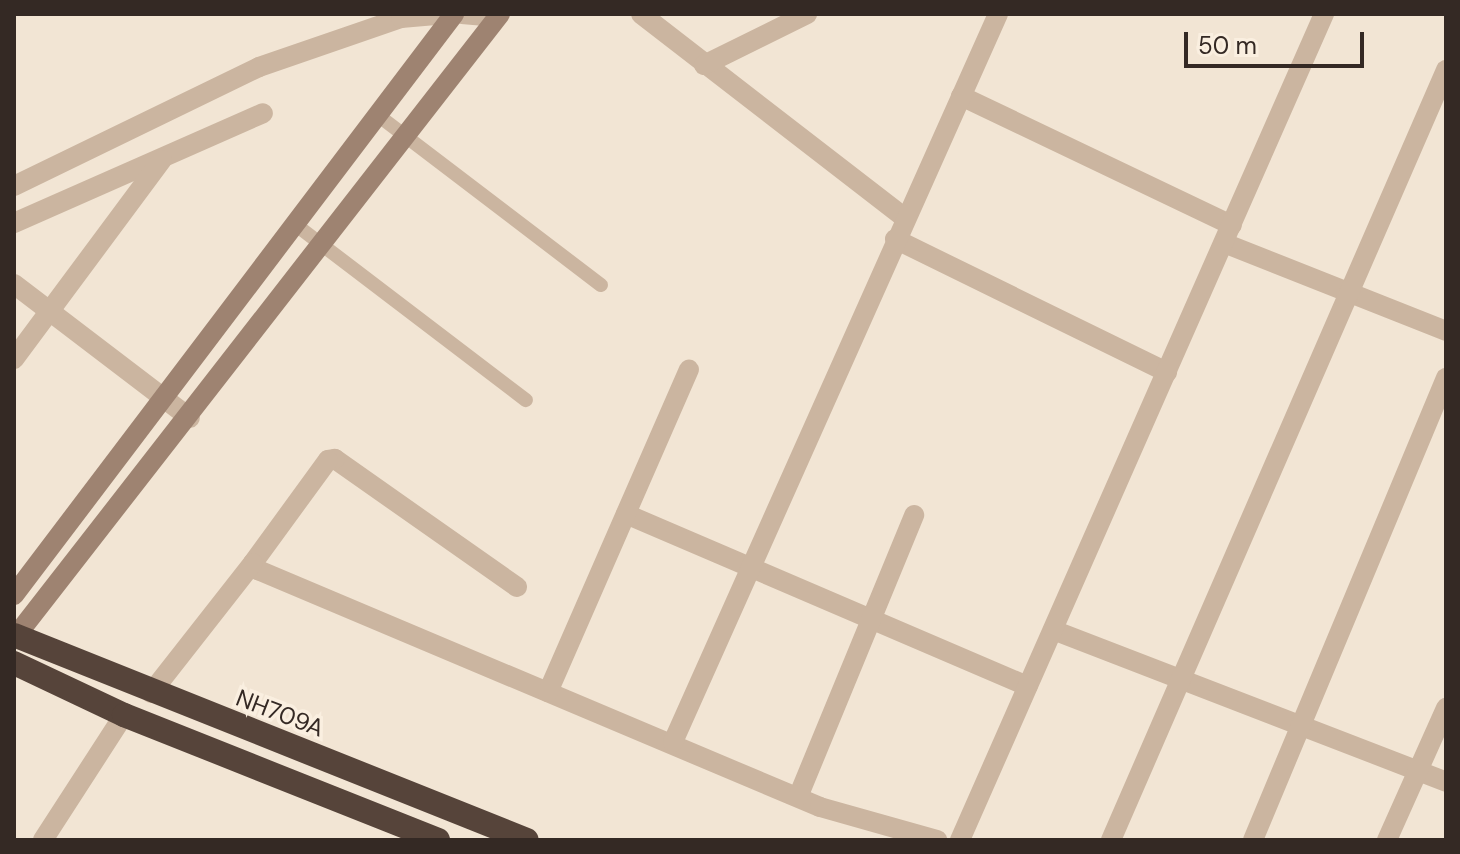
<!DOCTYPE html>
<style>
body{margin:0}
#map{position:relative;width:1460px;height:854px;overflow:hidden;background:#f2e5d4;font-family:"DM Sans",sans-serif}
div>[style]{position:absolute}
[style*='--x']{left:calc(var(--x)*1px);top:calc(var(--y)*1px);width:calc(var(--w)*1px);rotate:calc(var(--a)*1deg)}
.lane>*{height:14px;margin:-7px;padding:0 7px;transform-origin:7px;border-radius:7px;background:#cbb5a0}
.street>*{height:20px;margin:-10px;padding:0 10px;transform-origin:10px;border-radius:10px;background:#cbb5a0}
.secondary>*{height:20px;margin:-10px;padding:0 10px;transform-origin:10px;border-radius:10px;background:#9e8371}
.highway>*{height:24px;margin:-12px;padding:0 12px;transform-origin:12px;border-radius:12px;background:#56443a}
span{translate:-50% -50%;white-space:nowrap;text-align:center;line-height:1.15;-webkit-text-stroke:7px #faefe0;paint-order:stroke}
.street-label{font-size:24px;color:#342924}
.frame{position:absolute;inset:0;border:16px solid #342924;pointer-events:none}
.scale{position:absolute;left:1184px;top:32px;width:180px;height:36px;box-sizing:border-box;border:4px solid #342924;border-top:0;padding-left:10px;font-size:24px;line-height:28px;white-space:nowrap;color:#342924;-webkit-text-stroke:6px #faefe0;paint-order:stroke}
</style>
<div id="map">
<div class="lane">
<i style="--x:379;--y:116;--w:279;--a:37.3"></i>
<i style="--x:296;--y:225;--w:289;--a:37.3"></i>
</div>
<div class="street">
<i style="--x:462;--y:14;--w:35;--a:5"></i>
<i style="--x:641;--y:14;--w:334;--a:37.7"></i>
<i style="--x:704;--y:65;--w:115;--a:-26.3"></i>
<i style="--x:961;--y:96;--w:300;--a:25.5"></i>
<i style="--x:14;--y:186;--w:272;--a:-25.9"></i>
<i style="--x:259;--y:67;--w:150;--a:-19"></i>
<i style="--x:401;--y:18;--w:46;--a:-5"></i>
<i style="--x:14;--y:223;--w:272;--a:-23.8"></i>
<i style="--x:895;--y:239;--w:303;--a:26.1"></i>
<i style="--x:1224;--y:243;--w:239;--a:21.6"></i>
<i style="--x:14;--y:284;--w:221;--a:37.3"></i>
<i style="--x:14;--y:359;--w:248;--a:-53.4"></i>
<i style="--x:626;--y:514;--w:437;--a:23.2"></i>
<i style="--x:517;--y:587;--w:223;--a:-144.9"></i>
<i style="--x:335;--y:459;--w:7;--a:172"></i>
<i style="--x:328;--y:460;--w:127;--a:126.1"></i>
<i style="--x:253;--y:563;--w:9;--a:54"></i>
<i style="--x:258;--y:570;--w:610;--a:22.87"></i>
<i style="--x:820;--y:807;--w:122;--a:15.8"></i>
<i style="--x:1053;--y:630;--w:421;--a:21.1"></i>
<i style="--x:548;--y:692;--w:352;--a:-66.4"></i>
<i style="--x:151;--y:693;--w:165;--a:-51.9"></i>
<i style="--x:673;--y:742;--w:797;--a:-65.94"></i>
<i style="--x:798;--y:797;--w:305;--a:-67.6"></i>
<i style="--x:43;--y:840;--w:149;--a:-57.1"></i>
<i style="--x:960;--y:840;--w:903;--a:-66.22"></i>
<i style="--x:1111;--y:840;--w:840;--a:-66.49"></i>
<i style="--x:1253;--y:840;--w:501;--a:-67.33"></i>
<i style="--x:1387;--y:840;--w:145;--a:-65.9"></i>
</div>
<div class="secondary">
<i style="--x:14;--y:595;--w:729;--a:-52.86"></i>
<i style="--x:16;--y:636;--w:788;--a:-52.11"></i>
</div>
<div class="highway">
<i style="--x:14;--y:635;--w:552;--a:21.78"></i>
<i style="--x:14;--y:663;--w:122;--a:25.3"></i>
<i style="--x:124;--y:715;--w:338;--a:21.7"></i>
</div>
<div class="street-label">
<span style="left:280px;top:713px;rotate:21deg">NH709A</span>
</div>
<div class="frame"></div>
<div class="scale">50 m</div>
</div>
